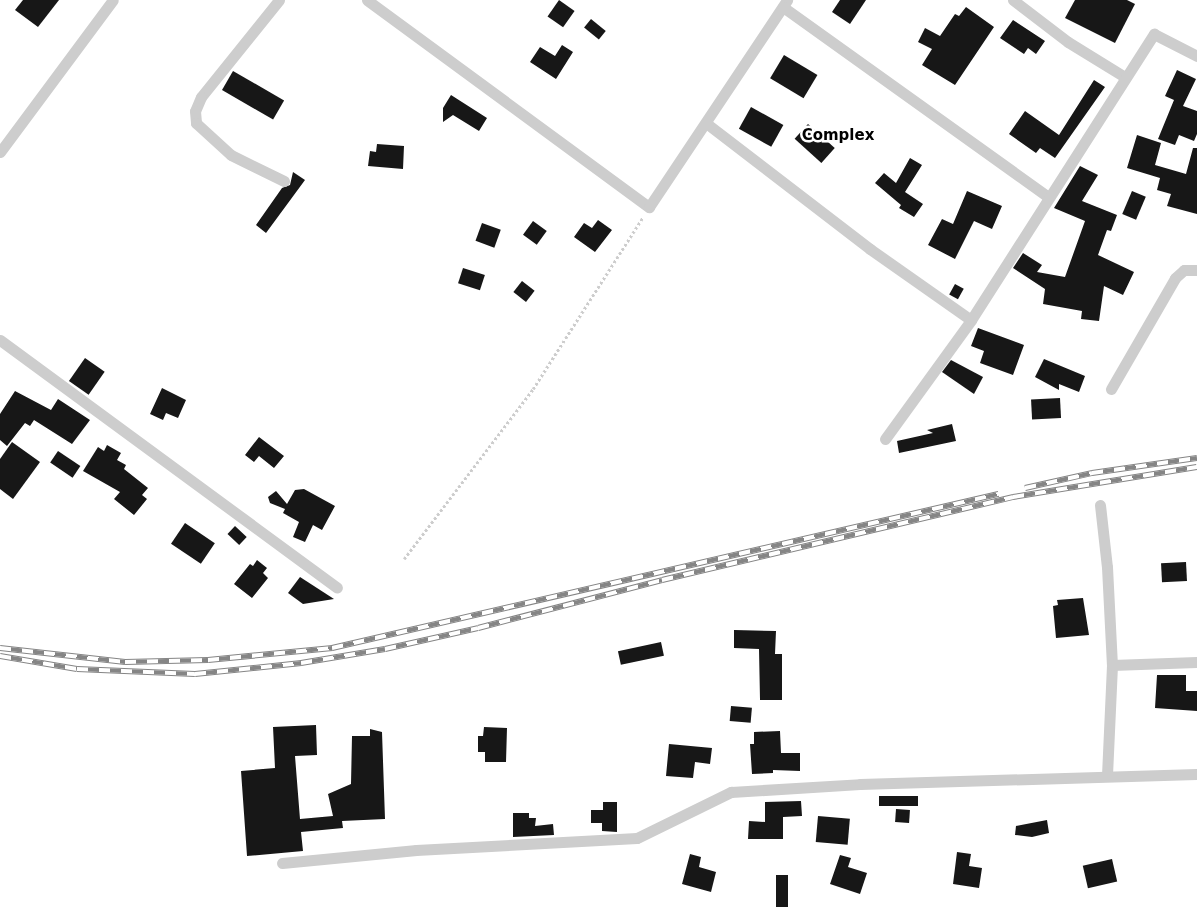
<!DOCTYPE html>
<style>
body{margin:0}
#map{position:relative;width:1197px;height:912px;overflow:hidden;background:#fff;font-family:"DejaVu Sans",sans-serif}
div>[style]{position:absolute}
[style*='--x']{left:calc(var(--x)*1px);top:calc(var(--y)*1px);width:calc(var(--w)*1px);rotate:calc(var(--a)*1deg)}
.building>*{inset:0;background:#171717;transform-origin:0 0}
.path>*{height:2.5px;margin-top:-1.25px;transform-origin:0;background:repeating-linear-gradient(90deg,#cdcdcd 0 2.5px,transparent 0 5px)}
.minor>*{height:11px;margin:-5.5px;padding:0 5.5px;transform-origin:5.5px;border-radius:5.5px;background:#cdcdcd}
.rail>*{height:5.5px;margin-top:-2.75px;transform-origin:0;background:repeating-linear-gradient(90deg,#fff 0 11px,#858585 0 22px);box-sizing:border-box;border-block:1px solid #858585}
span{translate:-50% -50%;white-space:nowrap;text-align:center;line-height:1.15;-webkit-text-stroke:5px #fff;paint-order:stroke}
.quarter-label{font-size:15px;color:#000;font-weight:700}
</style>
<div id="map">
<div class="building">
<i style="clip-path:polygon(23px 0,59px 0,38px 27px,15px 10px)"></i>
<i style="left:559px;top:0;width:19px;height:20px;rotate:35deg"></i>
<i style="clip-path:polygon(840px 0,866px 0,850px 24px,832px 12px)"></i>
<i style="clip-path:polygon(1075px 0,1127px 0,1135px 4px,1115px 43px,1065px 18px)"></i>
<i style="clip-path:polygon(966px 7px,994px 27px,955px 85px,922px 65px,932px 49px,918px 42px,925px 28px,940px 36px,955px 14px,959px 16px)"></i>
<i style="left:591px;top:19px;width:19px;height:11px;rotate:39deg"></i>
<i style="clip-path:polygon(1013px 20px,1045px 41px,1036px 54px,1028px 48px,1024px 54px,1000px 38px)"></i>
<i style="clip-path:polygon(562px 45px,573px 52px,556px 79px,530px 62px,540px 47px,555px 56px)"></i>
<i style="left:784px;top:55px;width:39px;height:27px;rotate:31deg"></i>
<i style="clip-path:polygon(1177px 70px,1196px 79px,1183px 106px,1197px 111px,1197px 134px,1194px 141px,1179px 135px,1175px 145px,1158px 139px,1174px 100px,1165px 96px)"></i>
<i style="left:233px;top:71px;width:59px;height:22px;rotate:30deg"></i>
<i style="clip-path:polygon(1094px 80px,1105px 87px,1055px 158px,1040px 148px,1036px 153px,1009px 134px,1025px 111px,1059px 135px)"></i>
<i style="clip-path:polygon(451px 95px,487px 118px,479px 131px,453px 115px,443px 122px,443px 108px)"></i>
<i style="left:751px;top:107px;width:37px;height:25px;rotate:29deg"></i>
<i style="left:808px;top:124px;width:36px;height:20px;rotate:42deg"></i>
<i style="clip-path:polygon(1137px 135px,1161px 143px,1155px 165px,1186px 174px,1193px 148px,1197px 148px,1197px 214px,1167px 206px,1171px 194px,1157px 190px,1160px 178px,1127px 168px)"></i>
<i style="clip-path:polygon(377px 144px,404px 146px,403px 169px,368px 166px,370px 151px,376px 152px)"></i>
<i style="clip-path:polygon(910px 158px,922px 165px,905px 192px,923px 204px,914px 217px,899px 208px,901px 205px,875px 183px,884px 173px,896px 183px)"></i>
<i style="clip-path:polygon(1080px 166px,1098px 175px,1082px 201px,1117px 215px,1111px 231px,1107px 230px,1098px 255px,1134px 272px,1123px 295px,1104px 286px,1099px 321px,1081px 319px,1082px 311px,1043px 304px,1045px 289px,1013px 268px,1023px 253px,1042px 265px,1037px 272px,1065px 277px,1085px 221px,1054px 208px)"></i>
<i style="clip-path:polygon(293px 172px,305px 180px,266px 233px,256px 225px,282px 188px,290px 185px)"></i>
<i style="clip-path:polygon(967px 191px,1002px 206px,992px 229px,974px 221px,955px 259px,928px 245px,942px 219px,953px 224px)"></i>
<i style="left:1132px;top:191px;width:15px;height:25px;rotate:23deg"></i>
<i style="clip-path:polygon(598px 220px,612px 230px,595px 252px,574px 237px,584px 223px,592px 228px)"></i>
<i style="left:533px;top:221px;width:17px;height:17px;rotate:36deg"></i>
<i style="left:482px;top:223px;width:20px;height:19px;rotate:20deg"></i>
<i style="left:463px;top:268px;width:23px;height:16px;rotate:18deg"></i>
<i style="left:522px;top:281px;width:16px;height:14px;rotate:38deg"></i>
<i style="left:955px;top:284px;width:10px;height:12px;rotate:29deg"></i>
<i style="clip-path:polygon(978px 328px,1024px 345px,1013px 375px,980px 363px,984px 351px,971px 346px)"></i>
<i style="left:85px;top:358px;width:24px;height:28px;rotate:35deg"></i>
<i style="clip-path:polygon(1044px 359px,1085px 376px,1079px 392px,1059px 384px,1059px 390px,1035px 377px)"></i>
<i style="clip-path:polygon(951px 360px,983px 377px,974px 394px,942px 372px)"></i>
<i style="clip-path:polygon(162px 388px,186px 400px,178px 418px,166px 413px,163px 420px,150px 414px)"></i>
<i style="clip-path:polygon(15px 391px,51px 410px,58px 399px,90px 420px,72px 444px,34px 420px,30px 426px,25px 423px,7px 446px,0 440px,0 414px)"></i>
<i style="left:1060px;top:398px;width:20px;height:29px;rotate:87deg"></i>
<i style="clip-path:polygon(952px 424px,956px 441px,899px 453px,897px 441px,933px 433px,927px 430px)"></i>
<i style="clip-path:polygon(259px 437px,284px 456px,274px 468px,259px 456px,254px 462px,245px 455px)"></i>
<i style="clip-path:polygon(12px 442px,40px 462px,13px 499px,0 489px,0 459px)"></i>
<i style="clip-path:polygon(107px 445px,121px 453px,117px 460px,126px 465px,124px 469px,148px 488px,142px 495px,147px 499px,134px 515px,114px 499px,120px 492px,83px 471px,98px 447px,104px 451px)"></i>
<i style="left:58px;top:451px;width:27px;height:14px;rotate:34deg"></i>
<i style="clip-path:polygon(304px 489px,335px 506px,322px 530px,313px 525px,305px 542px,293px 537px,299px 522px,283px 513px,285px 509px,270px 503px,268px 497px,276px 491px,287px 504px,295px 490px)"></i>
<i style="left:185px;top:523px;width:36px;height:25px;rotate:34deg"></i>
<i style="left:235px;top:526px;width:16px;height:11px;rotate:43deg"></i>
<i style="clip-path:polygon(257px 560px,267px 568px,263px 573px,268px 578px,252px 598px,234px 584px,250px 564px,253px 566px)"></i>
<i style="left:1186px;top:562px;width:19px;height:25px;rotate:87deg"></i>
<i style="clip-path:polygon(300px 577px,334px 599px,303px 604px,288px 593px)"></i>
<i style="clip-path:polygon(1083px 598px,1089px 635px,1056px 638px,1053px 606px,1058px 605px,1057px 600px)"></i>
<i style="clip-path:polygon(734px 630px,776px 631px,775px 654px,782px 654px,782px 700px,760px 700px,759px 649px,734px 648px)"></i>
<i style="left:661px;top:642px;width:14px;height:44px;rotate:78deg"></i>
<i style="clip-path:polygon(1157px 675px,1186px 675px,1186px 691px,1197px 691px,1197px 711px,1155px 708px)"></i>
<i style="left:731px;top:706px;width:21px;height:15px;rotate:5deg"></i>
<i style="clip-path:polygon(316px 725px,317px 755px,295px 756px,300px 819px,333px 816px,328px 794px,351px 784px,352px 736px,370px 736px,370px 729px,382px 732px,385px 819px,342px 821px,343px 828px,301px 832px,303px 851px,247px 856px,241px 771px,275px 768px,273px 727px)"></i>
<i style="clip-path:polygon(484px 727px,507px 728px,506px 762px,485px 762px,485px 752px,478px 752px,478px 736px,483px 736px)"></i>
<i style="clip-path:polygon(780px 731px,781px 753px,800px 753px,800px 771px,773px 770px,773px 773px,752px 774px,750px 744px,754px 744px,754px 732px)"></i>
<i style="clip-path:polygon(669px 744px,712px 748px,710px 764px,695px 762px,693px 778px,666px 776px)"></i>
<i style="left:879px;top:796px;width:39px;height:10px"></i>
<i style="clip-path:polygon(801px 801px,802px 816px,783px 817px,783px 839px,748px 839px,749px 821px,765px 822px,765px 802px)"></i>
<i style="clip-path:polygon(603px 802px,617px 802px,617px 832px,602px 831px,602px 823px,591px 823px,591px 810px,603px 810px)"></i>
<i style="left:896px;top:809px;width:14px;height:13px;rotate:4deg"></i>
<i style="clip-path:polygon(513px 813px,529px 813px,529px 818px,536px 818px,535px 826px,553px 824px,554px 835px,513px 837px)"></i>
<i style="left:818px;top:816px;width:32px;height:26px;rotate:5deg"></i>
<i style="clip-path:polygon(1047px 820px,1049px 833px,1032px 837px,1015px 835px,1016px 826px)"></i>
<i style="clip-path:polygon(957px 852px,971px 854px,969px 866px,982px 868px,979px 888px,953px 884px)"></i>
<i style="clip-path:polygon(690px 854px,701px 857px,699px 867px,716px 872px,711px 892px,682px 884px)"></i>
<i style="clip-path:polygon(840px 855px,851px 858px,848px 867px,867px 873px,860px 894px,830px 884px)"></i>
<i style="left:1112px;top:859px;width:23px;height:30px;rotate:77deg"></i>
<i style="left:776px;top:875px;width:12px;height:32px"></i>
</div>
<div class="path">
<i style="--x:404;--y:559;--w:213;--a:-52.8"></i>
<i style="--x:533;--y:389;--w:204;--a:-57.4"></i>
</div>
<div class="minor">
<i style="--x:279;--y:0;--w:124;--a:128.8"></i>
<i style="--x:201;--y:97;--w:15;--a:113"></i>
<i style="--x:195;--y:111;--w:12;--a:85"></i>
<i style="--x:196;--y:123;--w:47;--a:42.4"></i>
<i style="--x:231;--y:155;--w:59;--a:26.1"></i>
<i style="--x:367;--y:0;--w:350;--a:36.3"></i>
<i style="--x:649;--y:207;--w:249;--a:-56.3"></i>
<i style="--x:1013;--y:0;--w:69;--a:37.4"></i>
<i style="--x:1068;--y:42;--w:67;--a:31.6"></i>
<i style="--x:783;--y:7;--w:325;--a:35.6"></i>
<i style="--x:706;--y:123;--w:207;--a:37.5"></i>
<i style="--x:870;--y:249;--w:123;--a:35.1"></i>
<i style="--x:0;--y:152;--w:189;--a:-53.4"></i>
<i style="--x:0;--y:340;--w:418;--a:36.3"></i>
<i style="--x:1111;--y:389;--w:128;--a:-60"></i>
<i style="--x:1175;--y:278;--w:12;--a:-42"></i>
<i style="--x:1184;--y:270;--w:13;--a:0"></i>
<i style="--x:885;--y:439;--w:147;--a:-54.1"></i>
<i style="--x:971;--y:320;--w:340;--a:-57.4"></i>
<i style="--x:1154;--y:34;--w:48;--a:27.1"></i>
<i style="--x:1100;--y:505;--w:62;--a:83.6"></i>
<i style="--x:1107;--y:567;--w:98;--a:87.1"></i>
<i style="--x:1112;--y:665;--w:110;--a:92.6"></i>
<i style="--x:1112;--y:665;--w:85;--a:-2"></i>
<i style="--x:282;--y:863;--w:135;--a:-5.5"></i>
<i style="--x:416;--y:850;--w:221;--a:-3.1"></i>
<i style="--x:637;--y:838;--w:105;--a:-26.1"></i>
<i style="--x:731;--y:792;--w:129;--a:-3.5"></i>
<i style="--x:860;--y:784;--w:337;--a:-1.7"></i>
</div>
<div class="rail">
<i style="--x:1025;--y:488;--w:69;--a:-12.6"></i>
<i style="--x:1092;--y:473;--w:106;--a:-8.1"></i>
<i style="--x:0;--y:648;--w:126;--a:6.4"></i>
<i style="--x:125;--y:662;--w:83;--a:-1.4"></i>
<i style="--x:208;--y:660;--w:125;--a:-5.5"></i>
<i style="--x:332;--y:648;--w:684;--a:-13.02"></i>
<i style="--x:0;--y:656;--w:78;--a:9.6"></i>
<i style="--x:77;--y:669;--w:118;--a:2.4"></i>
<i style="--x:195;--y:674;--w:107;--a:-5.9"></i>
<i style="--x:301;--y:663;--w:85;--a:-9.5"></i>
<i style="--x:385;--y:649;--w:95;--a:-12.7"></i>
<i style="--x:478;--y:628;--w:190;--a:-14.6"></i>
<i style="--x:662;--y:580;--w:361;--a:-13.3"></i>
<i style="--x:1013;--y:497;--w:186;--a:-9.3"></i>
</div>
<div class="quarter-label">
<span style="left:838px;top:136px">Complex</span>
</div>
</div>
